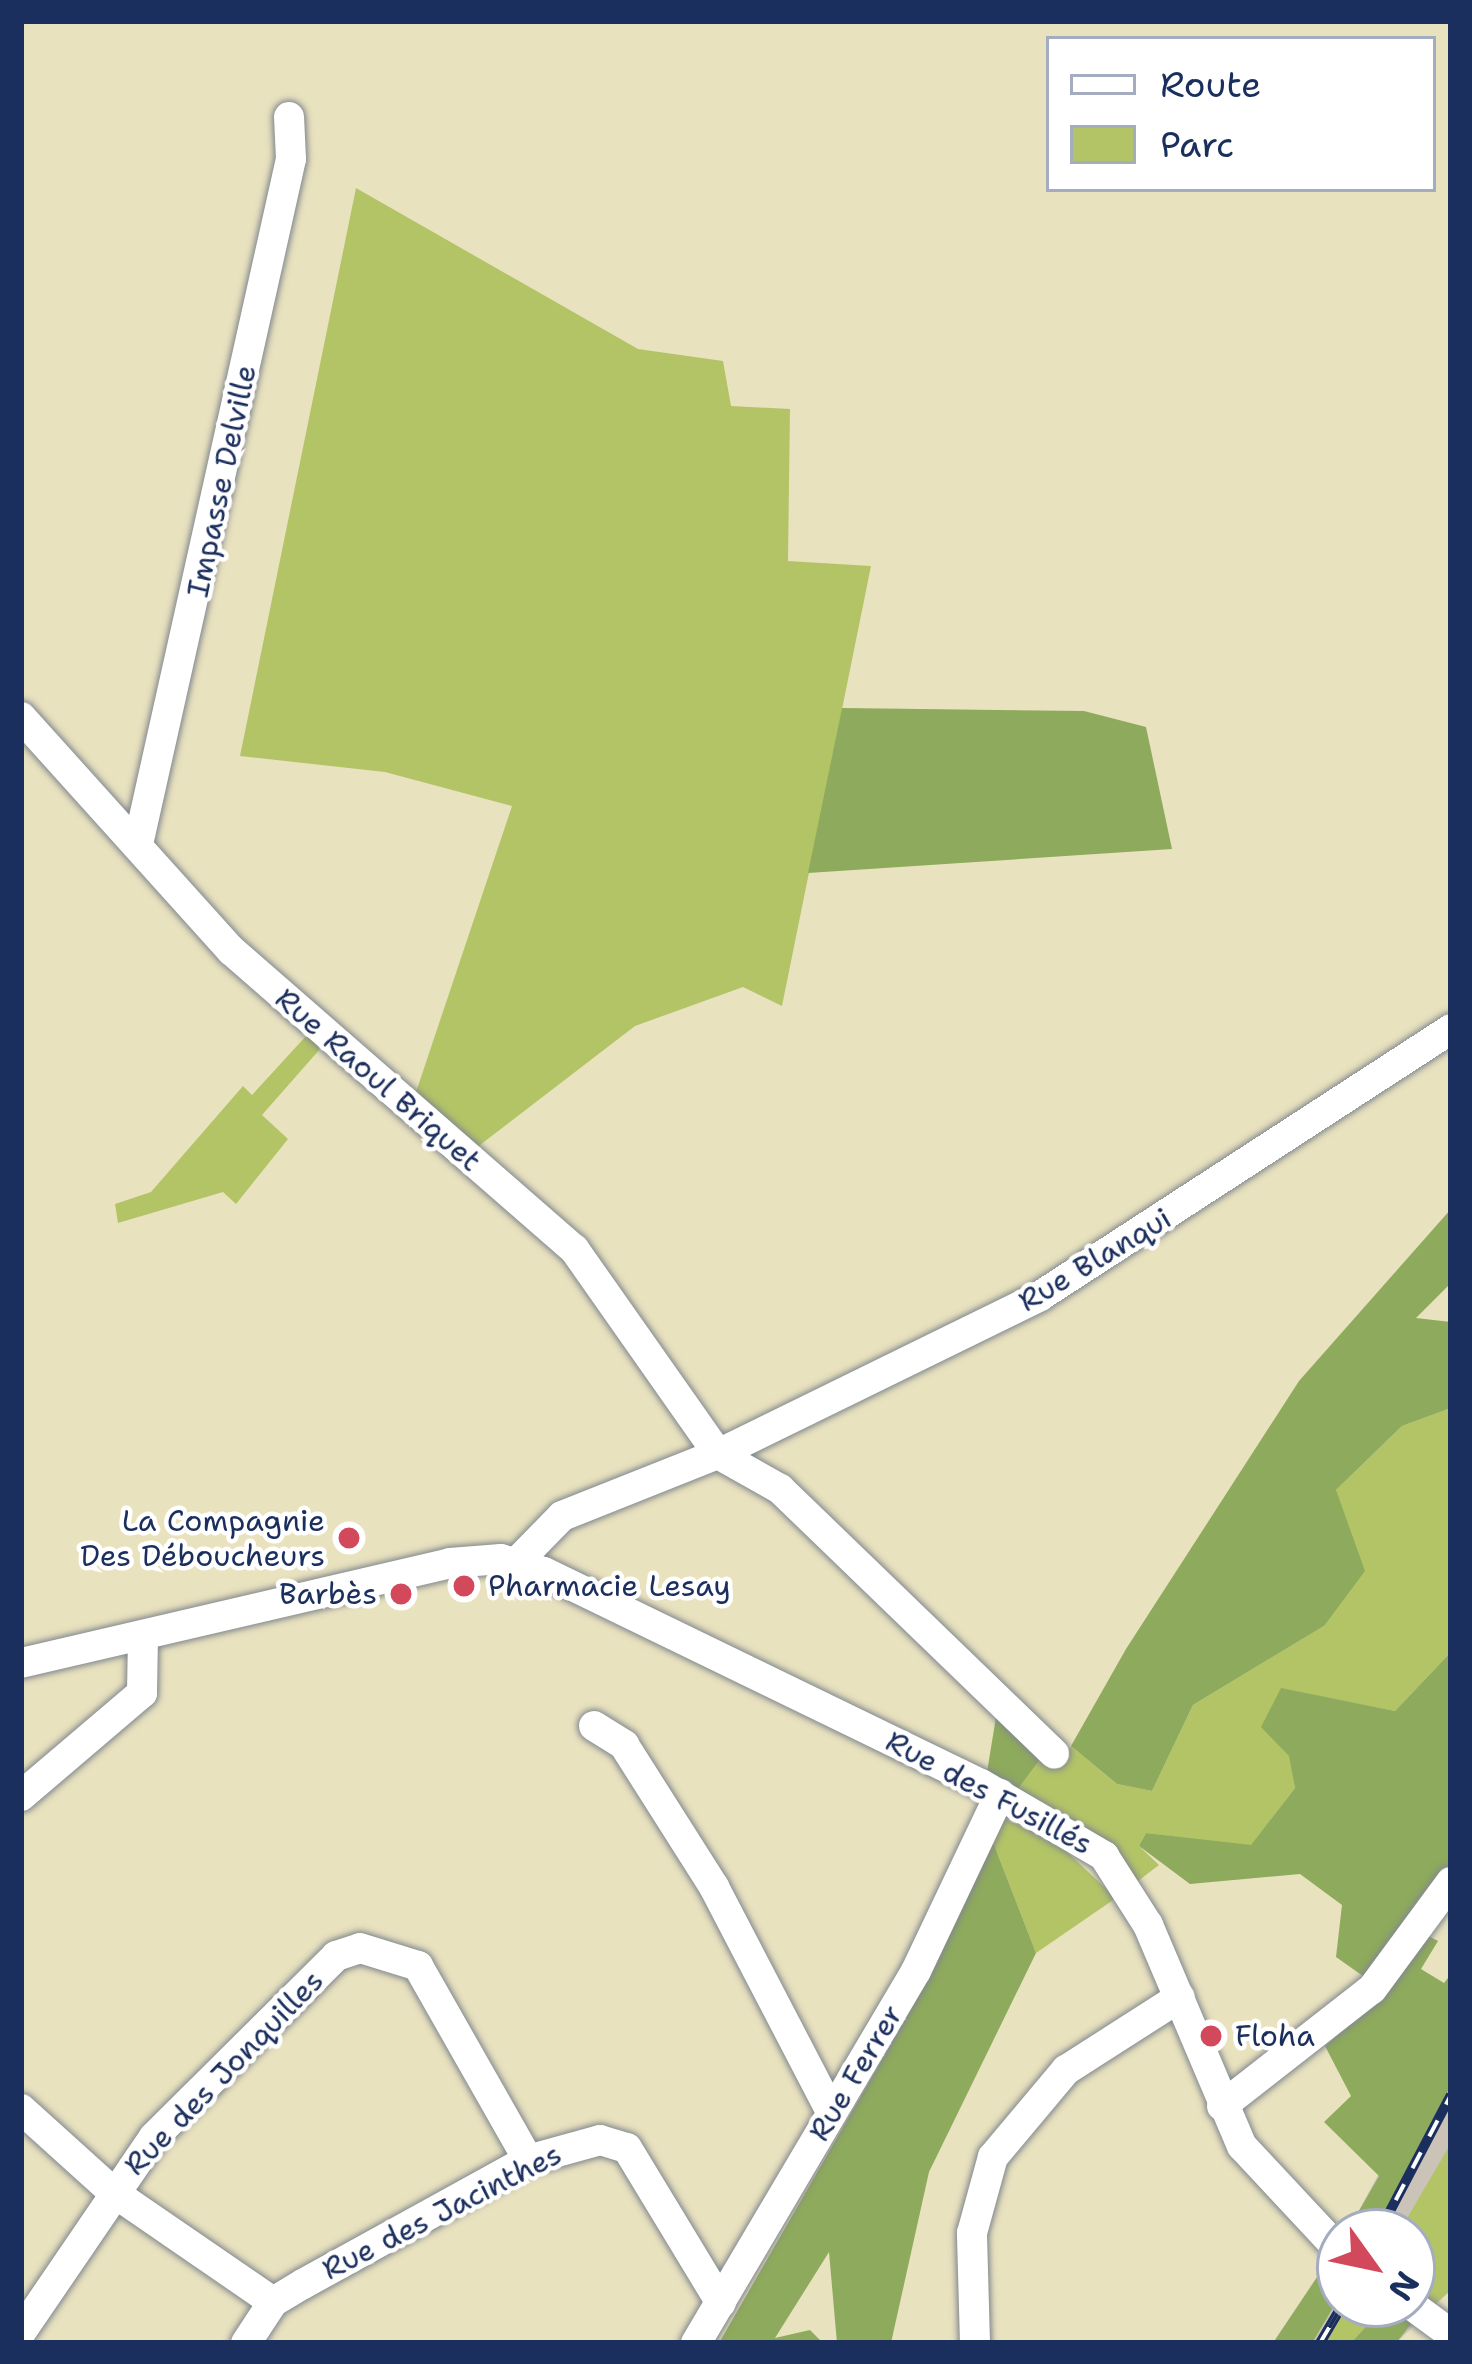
<!DOCTYPE html>
<meta charset="utf-8">
<style>
body{margin:0}
#map{position:relative;width:1472px;height:2364px;overflow:hidden;background:#e9e2bf;font-family:"Shantell Sans",sans-serif}
div>[style]{position:absolute}
[style*='--x']{left:calc(var(--x)*1px);top:calc(var(--y)*1px);width:calc(var(--w)*1px);rotate:calc(var(--a)*1deg)}
.industrial>*{inset:0;background:#cbc3b8}
.green>*{inset:0;background:#b3c467}
.forest>*{inset:0;background:#8eaa5c}
.roads{filter:drop-shadow(0 0 3px #82888e) drop-shadow(0 0 3px #82888e)}
.minor>*{height:30px;margin:-15px;padding:0 15px;transform-origin:15px;border-radius:15px;background:#fff}
.rail>*{height:10px;margin-top:-5px;transform-origin:0;background:repeating-linear-gradient(90deg,#fff 0 18px,#1b2f5e 0 36px);box-sizing:border-box;border-block:3px solid #1b2f5e}
.dots>*{width:33px;height:33px;translate:-50% -50%;box-sizing:border-box;border:6px solid #fff;border-radius:50%}
span{translate:-50% -50%;white-space:nowrap;text-align:center;line-height:1.15;-webkit-text-stroke:9px #fff;paint-order:stroke}
.street-label{font-size:30px;color:#1b2f5e}
.poi-label{font-size:30px;color:#1b2f5e}
.right{translate:-100% -50%;text-align:right}
.left{translate:0 -50%;text-align:left}
.frame{position:absolute;inset:0;border:24px solid #1b2f5e;pointer-events:none}
.legend{position:absolute;left:1046px;top:36px;width:390px;height:156px;box-sizing:border-box;background:#fff;border:3px solid #a4acbf;margin:0;padding:15px 21px;list-style:none;font-size:36px;color:#1b2f5e}
.legend li{display:flex;align-items:center;gap:24px;height:60px}
.legend b{width:60px;border:3px solid #a4acbf}
.north{position:absolute;left:1316px;top:2208px;width:120px;height:120px;box-sizing:border-box;background:#fff;border:3px solid #a4acbf;border-radius:50%;rotate:123deg;font-size:33px;font-weight:700;line-height:48px;text-align:center;color:#1b2f5e}
.north::after{content:'';display:block;margin:auto;width:42px;height:54px;background:#d1495b;clip-path:polygon(50% 0,100% 100%,50% 72%,0 100%)}
</style>
<div id="map">
<div class="industrial">
<i style="clip-path:polygon(1451px 2042px,1451px 2290px,1396px 2343px,1273px 2343px,1340px 2242px,1340px 2304px,1412px 2304px,1412px 2232px,1347px 2232px)"></i>
</div>
<div class="green">
<i style="clip-path:polygon(356px 188px,638px 349px,723px 361px,731px 406px,790px 409px,788px 561px,871px 566px,782px 1006px,743px 987px,635px 1026px,476px 1148px,415px 1095px,512px 806px,385px 772px,240px 756px)"></i>
<i style="clip-path:polygon(307px 1035px,320px 1049px,262px 1115px,288px 1139px,236px 1204px,223px 1192px,118px 1223px,115px 1204px,151px 1192px,243px 1086px,252px 1095px)"></i>
<i style="clip-path:polygon(1451px 1408px,1451px 1652px,1395px 1711px,1281px 1689px,1295px 1788px,1251px 1846px,1146px 1833px,1139px 1846px,1159px 1865px,1138px 1881px,1081px 1824px,1067px 1852px,1116px 1898px,1036px 1953px,991px 1837px,1005px 1819px,1038px 1833px,1052px 1807px,1018px 1789px,1042px 1757px,1060px 1762px,1071px 1746px,1117px 1784px,1152px 1791px,1193px 1705px,1324px 1626px,1336px 1490px,1402px 1426px)"></i>
<i style="clip-path:polygon(1451px 2143px,1451px 2290px,1436px 2303px,1412px 2286px,1412px 2232px,1399px 2232px)"></i>
<i style="clip-path:polygon(1348px 2304px,1387px 2304px,1351px 2343px,1325px 2343px)"></i>
</div>
<div class="forest">
<i style="clip-path:polygon(842px 708px,1084px 711px,1146px 727px,1172px 849px,808px 873px)"></i>
<i style="clip-path:polygon(1451px 1209px,1451px 1283px,1416px 1318px,1451px 1322px,1451px 1408px,1402px 1426px,1336px 1490px,1365px 1571px,1324px 1626px,1193px 1705px,1152px 1791px,1117px 1784px,1071px 1746px,1126px 1649px,1299px 1381px)"></i>
<i style="clip-path:polygon(1451px 1652px,1451px 1870px,1370px 1981px,1336px 1957px,1342px 1905px,1300px 1874px,1190px 1884px,1139px 1846px,1146px 1833px,1251px 1845px,1295px 1788px,1289px 1756px,1261px 1727px,1281px 1688px,1395px 1711px)"></i>
<i style="clip-path:polygon(997px 1711px,1042px 1757px,1018px 1789px,987px 1772px)"></i>
<i style="clip-path:polygon(991px 1837px,1036px 1953px,929px 2172px,891px 2343px,837px 2343px,829px 2252px,775px 2338px,810px 2330px,823px 2343px,719px 2343px,918px 1997px)"></i>
<i style="clip-path:polygon(1423px 1933px,1438px 1941px,1421px 1969px,1444px 1983px,1451px 1974px,1451px 2085px,1374px 2232px,1347px 2232px,1379px 2176px,1324px 2122px,1351px 2096px,1325px 2046px,1393px 1986px)"></i>
<i style="clip-path:polygon(1328px 2261px,1340px 2270px,1340px 2296px,1312px 2343px,1273px 2343px)"></i>
<i style="clip-path:polygon(1387px 2304px,1412px 2323px,1396px 2343px,1351px 2343px)"></i>
</div>
<div class="roads">
<div class="minor">
<i style="--x:21;--y:717;--w:315;--a:48"></i>
<i style="--x:232;--y:951;--w:454;--a:41.1"></i>
<i style="--x:574;--y:1249;--w:251;--a:54.9"></i>
<i style="--x:139;--y:840;--w:698;--a:-77.42"></i>
<i style="--x:291;--y:159;--w:42;--a:-92.7"></i>
<i style="--x:718;--y:1454;--w:71;--a:29.4"></i>
<i style="--x:780;--y:1489;--w:381;--a:44"></i>
<i style="--x:517;--y:1562;--w:64;--a:-45.6"></i>
<i style="--x:562;--y:1516;--w:168;--a:-21.7"></i>
<i style="--x:718;--y:1454;--w:359;--a:-26.1"></i>
<i style="--x:1040;--y:1296;--w:490;--a:-33"></i>
<i style="--x:21;--y:1663;--w:441;--a:-13.1"></i>
<i style="--x:450;--y:1563;--w:51;--a:-4.5"></i>
<i style="--x:501;--y:1559;--w:45;--a:16.8"></i>
<i style="--x:544;--y:1572;--w:486;--a:25.9"></i>
<i style="--x:981;--y:1784;--w:143;--a:30.3"></i>
<i style="--x:1104;--y:1856;--w:82;--a:57.5"></i>
<i style="--x:1148;--y:1925;--w:240;--a:67"></i>
<i style="--x:1242;--y:2146;--w:144;--a:47"></i>
<i style="--x:594;--y:1726;--w:36;--a:32"></i>
<i style="--x:624;--y:1745;--w:168;--a:57.6"></i>
<i style="--x:714;--y:1887;--w:254;--a:62.5"></i>
<i style="--x:21;--y:1796;--w:159;--a:-40.4"></i>
<i style="--x:142;--y:1693;--w:55;--a:-89"></i>
<i style="--x:1222;--y:2106;--w:190;--a:-38"></i>
<i style="--x:1372;--y:1989;--w:133;--a:-53.6"></i>
<i style="--x:21;--y:2109;--w:124;--a:42.1"></i>
<i style="--x:113;--y:2192;--w:194;--a:34.5"></i>
<i style="--x:1410;--y:2304;--w:51;--a:36.2"></i>
<i style="--x:21;--y:2332;--w:236;--a:-55.7"></i>
<i style="--x:154;--y:2137;--w:257;--a:-44.8"></i>
<i style="--x:336;--y:1956;--w:25;--a:-18"></i>
<i style="--x:360;--y:1948;--w:61;--a:17.2"></i>
<i style="--x:418;--y:1966;--w:223;--a:60.4"></i>
<i style="--x:246;--y:2343;--w:49;--a:-56.6"></i>
<i style="--x:273;--y:2302;--w:35;--a:-31"></i>
<i style="--x:303;--y:2284;--w:257;--a:-28.9"></i>
<i style="--x:528;--y:2160;--w:75;--a:-15.5"></i>
<i style="--x:600;--y:2140;--w:28;--a:17"></i>
<i style="--x:627;--y:2148;--w:181;--a:58.8"></i>
<i style="--x:696;--y:2343;--w:432;--a:-59.4"></i>
<i style="--x:916;--y:1971;--w:196;--a:-64.6"></i>
<i style="--x:975;--y:2343;--w:110;--a:-91.6"></i>
<i style="--x:972;--y:2233;--w:79;--a:-74.6"></i>
<i style="--x:993;--y:2157;--w:114;--a:-50"></i>
<i style="--x:1066;--y:2070;--w:135;--a:-32.6"></i>
</div>
</div>
<div class="rail">
<i style="--x:1379;--y:2232;--w:155;--a:-62.3"></i>
<i style="--x:1320;--y:2343;--w:45;--a:-59.5"></i>
</div>
<div class="dots">
<i style="left:349px;top:1538px;background:#d1495b"></i>
<i style="left:464px;top:1586px;background:#d1495b"></i>
<i style="left:401px;top:1594px;background:#d1495b"></i>
<i style="left:1211px;top:2036px;background:#d1495b"></i>
</div>
<div class="street-label">
<span style="left:222px;top:481px;rotate:-78deg">Impasse Delville</span>
<span style="left:378px;top:1080px;rotate:41deg">Rue Raoul Briquet</span>
<span style="left:1095px;top:1260px;rotate:-31deg">Rue Blanqui</span>
<span style="left:989px;top:1793px;rotate:28deg">Rue des Fusillés</span>
<span style="left:224px;top:2073px;rotate:-46deg">Rue des Jonquilles</span>
<span style="left:856px;top:2073px;rotate:-59deg">Rue Ferrer</span>
<span style="left:442px;top:2212px;rotate:-27deg">Rue des Jacinthes</span>
</div>
<div class="poi-label">
<span class="right" style="left:325px;top:1538px">La Compagnie<br>Des Déboucheurs</span>
<span class="left" style="left:488px;top:1586px">Pharmacie Lesay</span>
<span class="right" style="left:377px;top:1594px">Barbès</span>
<span class="left" style="left:1235px;top:2036px">Floha</span>
</div>
<div class="frame"></div>
<ul class="legend">
<li><b style="height:15px;background:#fff"></b>Route</li>
<li><b style="height:33px;background:#b3c467"></b>Parc</li>
</ul>
<div class="north">N</div>
</div>
